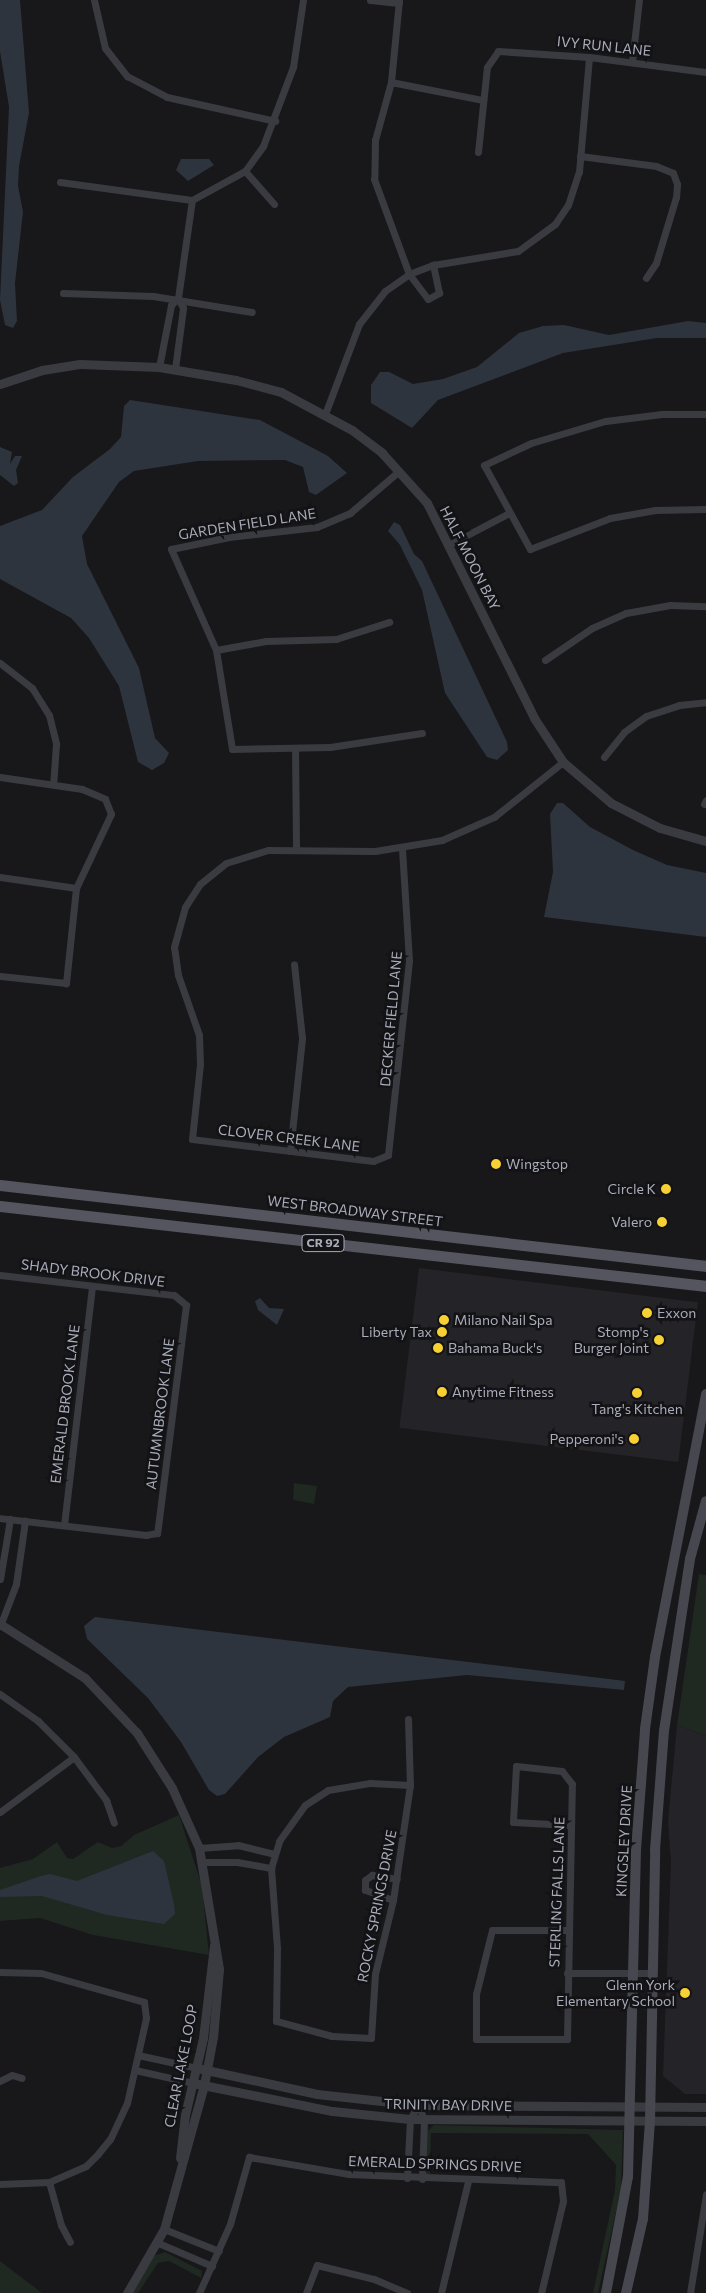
<!DOCTYPE html>
<style>
body{margin:0}
#map{position:relative;width:706px;height:2293px;overflow:hidden;background:#18171a;font-family:Commissioner,sans-serif}
div>[style]{position:absolute}
[style*='--x']{left:calc(var(--x)*1px);top:calc(var(--y)*1px);width:calc(var(--w)*1px);rotate:calc(var(--a)*1deg)}
.built>*{inset:0;background:#242327;transform-origin:0 0}
.green>*{inset:0;background:#1f2821}
.water>*{inset:0;background:#2d343e}
.minor>*{height:7px;margin:-3.5px;padding:0 3.5px;transform-origin:3.5px;border-radius:3.5px;background:#3a3a41}
.tertiary>*{height:9px;margin:-4.5px;padding:0 4.5px;transform-origin:4.5px;border-radius:4.5px;background:#3a3a41}
.secondary>*{height:10px;margin:-5px;padding:0 5px;transform-origin:5px;border-radius:5px;background:#46474f}
.primary>*{height:11px;margin:-5.5px;padding:0 5.5px;transform-origin:5.5px;border-radius:5.5px;background:#54555e}
.dots>*{width:14px;height:14px;translate:-50% -50%;box-sizing:border-box;border:2px solid #131215;border-radius:50%}
span{translate:-50% -50%;white-space:nowrap;text-align:center;line-height:1.15;-webkit-text-stroke:5px #131215;paint-order:stroke}
.shield-label span{padding:1px 4px;background:#131215;border:1px solid;border-radius:4px;-webkit-text-stroke-width:0}
.shield-label{font-size:12px;color:#a9acba;font-weight:700}
.street-label{font-size:14px;color:#a9acba}
.poi-label{font-size:14px;color:#a9acba}
.left{translate:0 -50%;text-align:left}
.right{translate:-100% -50%;text-align:right}
</style>
<div id="map">
<div class="built">
<i style="left:419px;top:1268px;width:281px;height:161px;rotate:7deg"></i>
<i style="clip-path:polygon(677px 1725px,706px 1736px,706px 2094px,685px 2094px,663px 2076px,671px 1862px,668px 1822px)"></i>
</div>
<div class="green">
<i style="clip-path:polygon(294px 1483px,317px 1486px,314px 1504px,293px 1500px)"></i>
<i style="clip-path:polygon(699px 1574px,706px 1575px,706px 1736px,677px 1725px)"></i>
<i style="clip-path:polygon(179px 1815px,202px 1886px,209px 1955px,93px 1935px,40px 1918px,0 1921px,0 1868px,33px 1859px,57px 1842px,67px 1858px,73px 1859px,98px 1842px,112px 1848px,121px 1846px,134px 1835px)"></i>
<i style="clip-path:polygon(434px 2125px,623px 2130px,621px 2189px,598px 2293px,593px 2293px,615px 2190px,616px 2165px,588px 2134px,431px 2133px,430px 2176px,425px 2175px,426px 2132px)"></i>
<i style="clip-path:polygon(165px 2252px,202px 2271px,201px 2278px,169px 2261px,158px 2263px,138px 2293px,127px 2293px,153px 2256px)"></i>
<i style="clip-path:polygon(0 2261px,42px 2293px,0 2293px)"></i>
</div>
<div class="water">
<i style="clip-path:polygon(0 0,20px 0,29px 113px,19px 166px,18px 186px,23px 212px,15px 283px,17px 321px,13px 328px,5px 325px,0 300px,9px 107px,0 51px)"></i>
<i style="clip-path:polygon(181px 159px,209px 159px,214px 165px,188px 181px,176px 170px)"></i>
<i style="clip-path:polygon(688px 321px,706px 323px,706px 338px,657px 338px,563px 353px,438px 400px,412px 428px,371px 403px,371px 385px,380px 372px,389px 372px,413px 384px,443px 379px,477px 367px,519px 333px,543px 326px,564px 325px,609px 335px)"></i>
<i style="clip-path:polygon(130px 400px,260px 420px,328px 456px,347px 473px,316px 495px,309px 492px,303px 467px,285px 460px,198px 461px,134px 471px,119px 482px,82px 536px,87px 564px,139px 668px,155px 738px,169px 753px,164px 763px,152px 770px,138px 762px,119px 686px,89px 638px,71px 618px,0 579px,0 526px,42px 510px,73px 477px,110px 449px,121px 437px,124px 406px)"></i>
<i style="clip-path:polygon(0 447px,12px 452px,10px 464px,15px 456px,22px 456px,16px 470px,18px 483px,14px 486px,0 475px)"></i>
<i style="clip-path:polygon(394px 522px,400px 525px,414px 554px,422px 561px,507px 742px,508px 750px,497px 760px,487px 757px,445px 693px,422px 590px,400px 545px,388px 531px)"></i>
<i style="clip-path:polygon(557px 803px,563px 803px,590px 827px,633px 850px,667px 865px,706px 873px,706px 937px,544px 917px,553px 872px,550px 814px)"></i>
<i style="clip-path:polygon(260px 1298px,269px 1308px,284px 1309px,277px 1325px,258px 1310px,255px 1301px)"></i>
<i style="clip-path:polygon(95px 1617px,625px 1681px,624px 1690px,467px 1675px,348px 1687px,333px 1701px,330px 1717px,284px 1737px,258px 1757px,225px 1794px,217px 1796px,209px 1790px,181px 1742px,148px 1698px,87px 1639px,84px 1626px)"></i>
<i style="clip-path:polygon(153px 1851px,164px 1861px,174px 1904px,175px 1914px,164px 1924px,107px 1915px,42px 1896px,0 1897px,0 1890px,41px 1876px,50px 1874px,77px 1881px)"></i>
</div>
<div class="minor">
<i style="--x:94;--y:0;--w:49;--a:77.1"></i>
<i style="--x:105;--y:48;--w:36;--a:52"></i>
<i style="--x:127;--y:76;--w:45;--a:27.7"></i>
<i style="--x:167;--y:97;--w:111;--a:12.5"></i>
<i style="--x:370;--y:0;--w:29;--a:6"></i>
<i style="--x:399;--y:0;--w:82;--a:95.6"></i>
<i style="--x:391;--y:82;--w:60;--a:105.4"></i>
<i style="--x:375;--y:140;--w:39;--a:91"></i>
<i style="--x:374;--y:179;--w:101;--a:69.8"></i>
<i style="--x:409;--y:274;--w:31;--a:53"></i>
<i style="--x:428;--y:299;--w:13;--a:-29"></i>
<i style="--x:439;--y:293;--w:29;--a:-102"></i>
<i style="--x:632;--y:62;--w:62;--a:-83.6"></i>
<i style="--x:391;--y:82;--w:94;--a:11.1"></i>
<i style="--x:478;--y:152;--w:85;--a:-84"></i>
<i style="--x:487;--y:67;--w:19;--a:-55"></i>
<i style="--x:498;--y:51;--w:91;--a:3.8"></i>
<i style="--x:589;--y:57;--w:118;--a:7.3"></i>
<i style="--x:580;--y:156;--w:77;--a:7.5"></i>
<i style="--x:656;--y:166;--w:18;--a:22"></i>
<i style="--x:673;--y:173;--w:12;--a:70"></i>
<i style="--x:677;--y:184;--w:13;--a:94"></i>
<i style="--x:676;--y:197;--w:69;--a:106.9"></i>
<i style="--x:656;--y:263;--w:18;--a:124"></i>
<i style="--x:245;--y:171;--w:44;--a:48.7"></i>
<i style="--x:60;--y:182;--w:133;--a:7.8"></i>
<i style="--x:192;--y:200;--w:60;--a:-28.7"></i>
<i style="--x:245;--y:171;--w:31;--a:-54"></i>
<i style="--x:263;--y:146;--w:85;--a:-69.2"></i>
<i style="--x:293;--y:67;--w:68;--a:-81.5"></i>
<i style="--x:63;--y:293;--w:90;--a:1.9"></i>
<i style="--x:153;--y:296;--w:100;--a:9.2"></i>
<i style="--x:159;--y:367;--w:63;--a:-79"></i>
<i style="--x:171;--y:305;--w:10;--a:-45"></i>
<i style="--x:175;--y:369;--w:62;--a:-82.5"></i>
<i style="--x:183;--y:308;--w:11;--a:-117"></i>
<i style="--x:178;--y:298;--w:99;--a:-81.9"></i>
<i style="--x:325;--y:414;--w:96;--a:-69.3"></i>
<i style="--x:359;--y:324;--w:42;--a:-51.8"></i>
<i style="--x:385;--y:291;--w:29;--a:-35"></i>
<i style="--x:409;--y:274;--w:26;--a:-21"></i>
<i style="--x:433;--y:265;--w:86;--a:-9.4"></i>
<i style="--x:518;--y:251;--w:46;--a:-36.1"></i>
<i style="--x:555;--y:224;--w:23;--a:-56"></i>
<i style="--x:568;--y:205;--w:35;--a:-72"></i>
<i style="--x:579;--y:172;--w:115;--a:-85"></i>
<i style="--x:706;--y:414;--w:44;--a:180"></i>
<i style="--x:662;--y:414;--w:57;--a:173"></i>
<i style="--x:605;--y:421;--w:77;--a:163.4"></i>
<i style="--x:531;--y:443;--w:52;--a:154.9"></i>
<i style="--x:484;--y:465;--w:96;--a:61.3"></i>
<i style="--x:530;--y:549;--w:86;--a:-21.2"></i>
<i style="--x:610;--y:518;--w:46;--a:-10.1"></i>
<i style="--x:655;--y:510;--w:51;--a:-1.1"></i>
<i style="--x:399;--y:471;--w:65;--a:139.4"></i>
<i style="--x:350;--y:513;--w:36;--a:157"></i>
<i style="--x:317;--y:527;--w:89;--a:173.5"></i>
<i style="--x:229;--y:537;--w:59;--a:168.3"></i>
<i style="--x:171;--y:549;--w:111;--a:66"></i>
<i style="--x:216;--y:650;--w:100;--a:80.8"></i>
<i style="--x:232;--y:749;--w:98;--a:-1.2"></i>
<i style="--x:330;--y:747;--w:93;--a:-8.7"></i>
<i style="--x:450;--y:544;--w:67;--a:-27.7"></i>
<i style="--x:216;--y:650;--w:51;--a:-10.2"></i>
<i style="--x:266;--y:641;--w:70;--a:-1.6"></i>
<i style="--x:336;--y:639;--w:56;--a:-17.8"></i>
<i style="--x:545;--y:660;--w:57;--a:-34.2"></i>
<i style="--x:592;--y:628;--w:37;--a:-24"></i>
<i style="--x:626;--y:613;--w:45;--a:-10.3"></i>
<i style="--x:670;--y:605;--w:36;--a:2"></i>
<i style="--x:0;--y:663;--w:41;--a:38"></i>
<i style="--x:32;--y:688;--w:32;--a:58"></i>
<i style="--x:49;--y:715;--w:30;--a:76"></i>
<i style="--x:56;--y:744;--w:39;--a:94"></i>
<i style="--x:295;--y:748;--w:101;--a:89.4"></i>
<i style="--x:604;--y:757;--w:32;--a:-51"></i>
<i style="--x:624;--y:732;--w:27;--a:-36"></i>
<i style="--x:646;--y:716;--w:35;--a:-18"></i>
<i style="--x:679;--y:705;--w:27;--a:-6"></i>
<i style="--x:0;--y:777;--w:83;--a:8.3"></i>
<i style="--x:82;--y:789;--w:25;--a:23"></i>
<i style="--x:105;--y:799;--w:16;--a:68"></i>
<i style="--x:111;--y:814;--w:82;--a:115.3"></i>
<i style="--x:76;--y:888;--w:96;--a:96"></i>
<i style="--x:66;--y:983;--w:66;--a:-173.9"></i>
<i style="--x:704;--y:804;--w:4;--a:-63"></i>
<i style="--x:402;--y:849;--w:112;--a:86.4"></i>
<i style="--x:409;--y:961;--w:195;--a:96.2"></i>
<i style="--x:388;--y:1155;--w:16;--a:158"></i>
<i style="--x:373;--y:1161;--w:182;--a:-173.1"></i>
<i style="--x:192;--y:1139;--w:75;--a:-83.9"></i>
<i style="--x:200;--y:1064;--w:29;--a:-92"></i>
<i style="--x:199;--y:1035;--w:64;--a:-109.3"></i>
<i style="--x:178;--y:975;--w:28;--a:-98"></i>
<i style="--x:174;--y:947;--w:41;--a:-74.6"></i>
<i style="--x:185;--y:907;--w:27;--a:-57"></i>
<i style="--x:200;--y:884;--w:33;--a:-39"></i>
<i style="--x:226;--y:863;--w:44;--a:-17.2"></i>
<i style="--x:268;--y:850;--w:107;--a:0.5"></i>
<i style="--x:375;--y:851;--w:68;--a:-9.3"></i>
<i style="--x:442;--y:840;--w:57;--a:-23.9"></i>
<i style="--x:494;--y:817;--w:88;--a:-38.6"></i>
<i style="--x:0;--y:877;--w:77;--a:8.2"></i>
<i style="--x:290;--y:1151;--w:114;--a:-83.9"></i>
<i style="--x:302;--y:1038;--w:74;--a:-96.2"></i>
<i style="--x:0;--y:1275;--w:175;--a:6.6"></i>
<i style="--x:174;--y:1295;--w:16;--a:40"></i>
<i style="--x:186;--y:1305;--w:230;--a:97.2"></i>
<i style="--x:157;--y:1533;--w:11;--a:170"></i>
<i style="--x:146;--y:1535;--w:147;--a:-173.4"></i>
<i style="--x:64;--y:1525;--w:241;--a:-83.3"></i>
<i style="--x:0;--y:1579;--w:61;--a:-80.5"></i>
<i style="--x:0;--y:1626;--w:45;--a:-69.1"></i>
<i style="--x:16;--y:1584;--w:64;--a:-81.9"></i>
<i style="--x:0;--y:1694;--w:47;--a:35.4"></i>
<i style="--x:38;--y:1721;--w:51;--a:45"></i>
<i style="--x:74;--y:1757;--w:54;--a:53.3"></i>
<i style="--x:106;--y:1800;--w:24;--a:71"></i>
<i style="--x:408;--y:1719;--w:66;--a:88.3"></i>
<i style="--x:410;--y:1785;--w:116;--a:98.4"></i>
<i style="--x:393;--y:1900;--w:76;--a:103.7"></i>
<i style="--x:375;--y:1974;--w:64;--a:93.6"></i>
<i style="--x:371;--y:2038;--w:39;--a:-177"></i>
<i style="--x:332;--y:2036;--w:58;--a:-165"></i>
<i style="--x:276;--y:2021;--w:73;--a:-89.2"></i>
<i style="--x:277;--y:1948;--w:80;--a:-94.3"></i>
<i style="--x:271;--y:1868;--w:28;--a:-73"></i>
<i style="--x:279;--y:1841;--w:44;--a:-54.2"></i>
<i style="--x:305;--y:1805;--w:27;--a:-33"></i>
<i style="--x:328;--y:1790;--w:43;--a:-9.5"></i>
<i style="--x:370;--y:1783;--w:40;--a:2.9"></i>
<i style="--x:0;--y:1812;--w:92;--a:-36.6"></i>
<i style="--x:199;--y:1848;--w:39;--a:-4"></i>
<i style="--x:238;--y:1845;--w:38;--a:14"></i>
<i style="--x:201;--y:1862;--w:36;--a:0"></i>
<i style="--x:237;--y:1862;--w:35;--a:10"></i>
<i style="--x:393;--y:1900;--w:30;--a:-160"></i>
<i style="--x:365;--y:1890;--w:10;--a:-90"></i>
<i style="--x:365;--y:1880;--w:9;--a:-36"></i>
<i style="--x:372;--y:1875;--w:25;--a:9"></i>
<i style="--x:567;--y:1930;--w:75;--a:180"></i>
<i style="--x:492;--y:1930;--w:66;--a:104"></i>
<i style="--x:476;--y:1994;--w:45;--a:90"></i>
<i style="--x:476;--y:2039;--w:91;--a:0"></i>
<i style="--x:567;--y:2039;--w:255;--a:-88.9"></i>
<i style="--x:572;--y:1784;--w:16;--a:-128"></i>
<i style="--x:562;--y:1771;--w:46;--a:-173.8"></i>
<i style="--x:516;--y:1766;--w:56;--a:93.1"></i>
<i style="--x:513;--y:1822;--w:57;--a:3"></i>
<i style="--x:0;--y:1972;--w:41;--a:1.4"></i>
<i style="--x:41;--y:1973;--w:107;--a:15.7"></i>
<i style="--x:144;--y:2002;--w:16;--a:83"></i>
<i style="--x:146;--y:2018;--w:87;--a:102.6"></i>
<i style="--x:127;--y:2103;--w:40;--a:115"></i>
<i style="--x:110;--y:2139;--w:19;--a:129"></i>
<i style="--x:98;--y:2154;--w:17;--a:135"></i>
<i style="--x:86;--y:2166;--w:40;--a:156.6"></i>
<i style="--x:49;--y:2182;--w:49;--a:177.7"></i>
<i style="--x:567;--y:1973;--w:85;--a:0"></i>
<i style="--x:138;--y:2055;--w:60;--a:12.4"></i>
<i style="--x:135;--y:2070;--w:59;--a:12.6"></i>
<i style="--x:0;--y:2081;--w:13;--a:-27"></i>
<i style="--x:12;--y:2075;--w:10;--a:17"></i>
<i style="--x:418;--y:2105;--w:15;--a:67"></i>
<i style="--x:424;--y:2119;--w:60;--a:91.9"></i>
<i style="--x:407;--y:2178;--w:59;--a:-87.1"></i>
<i style="--x:410;--y:2119;--w:16;--a:-60"></i>
<i style="--x:49;--y:2182;--w:45;--a:74.4"></i>
<i style="--x:61;--y:2225;--w:19;--a:62"></i>
<i style="--x:164;--y:2229;--w:59;--a:21.8"></i>
<i style="--x:156;--y:2242;--w:61;--a:23.2"></i>
<i style="--x:199;--y:2293;--w:76;--a:-65.8"></i>
<i style="--x:230;--y:2224;--w:70;--a:-74.2"></i>
<i style="--x:249;--y:2157;--w:100;--a:9.7"></i>
<i style="--x:348;--y:2174;--w:213;--a:2.2"></i>
<i style="--x:561;--y:2182;--w:19;--a:84"></i>
<i style="--x:563;--y:2201;--w:95;--a:103.4"></i>
<i style="--x:306;--y:2293;--w:30;--a:-69"></i>
<i style="--x:317;--y:2265;--w:59;--a:13.8"></i>
<i style="--x:374;--y:2279;--w:36;--a:23"></i>
<i style="--x:441;--y:2293;--w:115;--a:-76.4"></i>
<i style="--x:690;--y:2293;--w:100;--a:-80.8"></i>
</div>
<div class="tertiary">
<i style="--x:0;--y:384;--w:44;--a:-18.4"></i>
<i style="--x:42;--y:370;--w:38;--a:-9"></i>
<i style="--x:80;--y:364;--w:79;--a:2.2"></i>
<i style="--x:159;--y:367;--w:78;--a:9.6"></i>
<i style="--x:236;--y:380;--w:47;--a:14.9"></i>
<i style="--x:281;--y:392;--w:81;--a:28.2"></i>
<i style="--x:352;--y:430;--w:38;--a:37"></i>
<i style="--x:382;--y:453;--w:67;--a:48"></i>
<i style="--x:427;--y:503;--w:240;--a:63.5"></i>
<i style="--x:534;--y:718;--w:53;--a:56.6"></i>
<i style="--x:563;--y:762;--w:63;--a:40.5"></i>
<i style="--x:611;--y:803;--w:55;--a:27"></i>
<i style="--x:660;--y:828;--w:48;--a:15.8"></i>
<i style="--x:0;--y:1624;--w:101;--a:32.4"></i>
<i style="--x:85;--y:1678;--w:76;--a:46.6"></i>
<i style="--x:137;--y:1733;--w:65;--a:57.5"></i>
<i style="--x:172;--y:1788;--w:66;--a:65.8"></i>
<i style="--x:199;--y:1848;--w:123;--a:80.6"></i>
<i style="--x:219;--y:1969;--w:68;--a:95"></i>
<i style="--x:213;--y:2037;--w:49;--a:100.6"></i>
<i style="--x:204;--y:2085;--w:149;--a:105.5"></i>
<i style="--x:164;--y:2229;--w:74;--a:120"></i>
<i style="--x:197;--y:2068;--w:123;--a:12.2"></i>
<i style="--x:317;--y:2094;--w:102;--a:6.2"></i>
<i style="--x:418;--y:2105;--w:288;--a:0.4"></i>
<i style="--x:193;--y:2083;--w:142;--a:11.4"></i>
<i style="--x:332;--y:2111;--w:78;--a:5.9"></i>
<i style="--x:410;--y:2119;--w:296;--a:0.4"></i>
<i style="--x:180;--y:2158;--w:43;--a:-83.4"></i>
<i style="--x:185;--y:2115;--w:79;--a:-76.8"></i>
<i style="--x:203;--y:2038;--w:93;--a:-83.2"></i>
</div>
<div class="secondary">
<i style="--x:606;--y:2293;--w:118;--a:-79.3"></i>
<i style="--x:628;--y:2177;--w:327;--a:-88.6"></i>
<i style="--x:636;--y:1850;--w:121;--a:-85.7"></i>
<i style="--x:645;--y:1729;--w:73;--a:-82.1"></i>
<i style="--x:655;--y:1657;--w:268;--a:-79"></i>
<i style="--x:626;--y:2293;--w:76;--a:-77.1"></i>
<i style="--x:643;--y:2219;--w:97;--a:-85.9"></i>
<i style="--x:650;--y:2122;--w:272;--a:-88.9"></i>
<i style="--x:655;--y:1850;--w:119;--a:-85.7"></i>
<i style="--x:664;--y:1731;--w:174;--a:-81.4"></i>
<i style="--x:690;--y:1559;--w:60;--a:-74.6"></i>
</div>
<div class="primary">
<i style="--x:0;--y:1185;--w:711;--a:6.54"></i>
<i style="--x:0;--y:1206;--w:711;--a:6.46"></i>
</div>
<div class="dots">
<i style="left:496px;top:1164px;background:#f7d133"></i>
<i style="left:666px;top:1189px;background:#f7d133"></i>
<i style="left:662px;top:1222px;background:#f7d133"></i>
<i style="left:647px;top:1313px;background:#f7d133"></i>
<i style="left:444px;top:1320px;background:#f7d133"></i>
<i style="left:442px;top:1332px;background:#f7d133"></i>
<i style="left:659px;top:1340px;background:#f7d133"></i>
<i style="left:438px;top:1348px;background:#f7d133"></i>
<i style="left:442px;top:1392px;background:#f7d133"></i>
<i style="left:637px;top:1393px;background:#f7d133"></i>
<i style="left:634px;top:1439px;background:#f7d133"></i>
<i style="left:685px;top:1993px;background:#f7d133"></i>
</div>
<div class="shield-label">
<span style="left:323px;top:1243px">CR 92</span>
</div>
<div class="street-label">
<span style="left:604px;top:46px;rotate:6deg">IVY RUN LANE</span>
<span style="left:247px;top:524px;rotate:-9deg">GARDEN FIELD LANE</span>
<span style="left:470px;top:558px;rotate:63deg">HALF MOON BAY</span>
<span style="left:391px;top:1019px;rotate:-85deg">DECKER FIELD LANE</span>
<span style="left:289px;top:1138px;rotate:7deg">CLOVER CREEK LANE</span>
<span style="left:355px;top:1211px;rotate:7deg">WEST BROADWAY STREET</span>
<span style="left:93px;top:1273px;rotate:7deg">SHADY BROOK DRIVE</span>
<span style="left:65px;top:1404px;rotate:-83deg">EMERALD BROOK LANE</span>
<span style="left:160px;top:1414px;rotate:-83deg">AUTUMNBROOK LANE</span>
<span style="left:624px;top:1841px;rotate:-87deg">KINGSLEY DRIVE</span>
<span style="left:557px;top:1892px;rotate:-88deg">STERLING FALLS LANE</span>
<span style="left:377px;top:1906px;rotate:-79deg">ROCKY SPRINGS DRIVE</span>
<span style="left:181px;top:2066px;rotate:-79deg">CLEAR LAKE LOOP</span>
<span style="left:448px;top:2105px;rotate:1deg">TRINITY BAY DRIVE</span>
<span style="left:435px;top:2164px;rotate:2deg">EMERALD SPRINGS DRIVE</span>
</div>
<div class="poi-label">
<span class="left" style="left:506px;top:1164px">Wingstop</span>
<span class="right" style="left:656px;top:1189px">Circle K</span>
<span class="right" style="left:652px;top:1222px">Valero</span>
<span class="left" style="left:657px;top:1313px">Exxon</span>
<span class="left" style="left:454px;top:1320px">Milano Nail Spa</span>
<span class="right" style="left:432px;top:1332px">Liberty Tax</span>
<span class="right" style="left:649px;top:1340px">Stomp's<br>Burger Joint</span>
<span class="left" style="left:448px;top:1348px">Bahama Buck's</span>
<span class="left" style="left:452px;top:1392px">Anytime Fitness</span>
<span style="left:637px;top:1409px">Tang's Kitchen</span>
<span class="right" style="left:624px;top:1439px">Pepperoni's</span>
<span class="right" style="left:675px;top:1993px">Glenn York<br>Elementary School</span>
</div>
</div>
